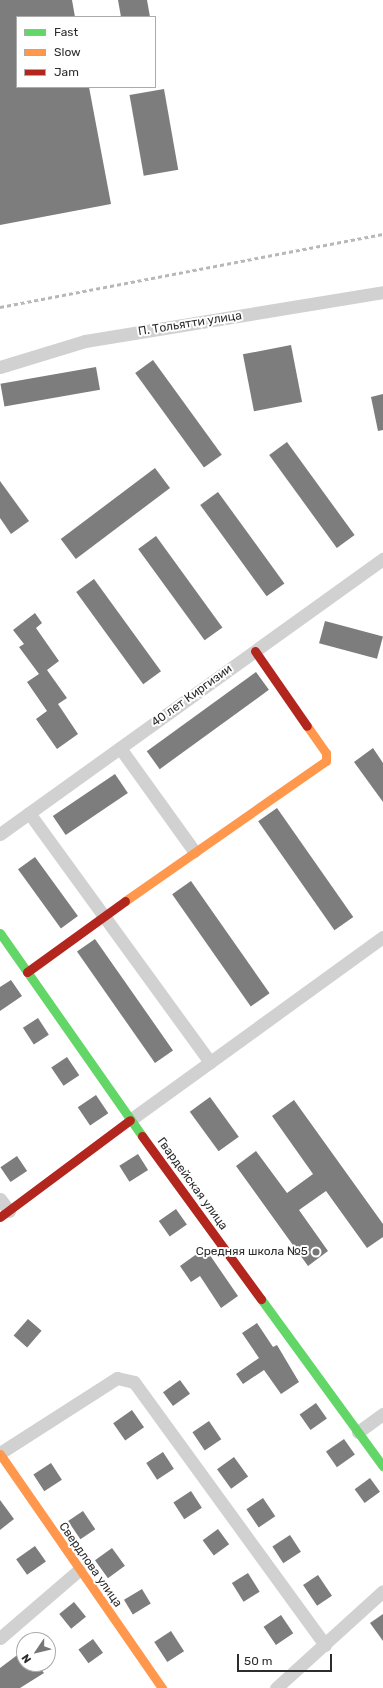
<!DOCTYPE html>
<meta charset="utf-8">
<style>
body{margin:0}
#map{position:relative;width:383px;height:1688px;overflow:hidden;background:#fff;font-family:Rubik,sans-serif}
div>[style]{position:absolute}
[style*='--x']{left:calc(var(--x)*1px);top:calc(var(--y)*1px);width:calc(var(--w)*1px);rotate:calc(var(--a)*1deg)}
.building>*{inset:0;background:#7d7d7d;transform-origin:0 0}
.street>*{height:13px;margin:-6.5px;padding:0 6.5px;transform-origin:6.5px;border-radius:6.5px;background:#d1d1d1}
.fast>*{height:9px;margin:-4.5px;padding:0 4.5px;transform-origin:4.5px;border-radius:4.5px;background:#63d668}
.slow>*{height:9px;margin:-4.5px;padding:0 4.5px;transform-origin:4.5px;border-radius:4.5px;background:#ff974d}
.jam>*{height:9px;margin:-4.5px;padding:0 4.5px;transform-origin:4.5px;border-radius:4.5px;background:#b3261e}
.rail>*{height:3px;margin-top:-1.5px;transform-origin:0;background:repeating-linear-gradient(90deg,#b8b8b8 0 4px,transparent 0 7px)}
.dots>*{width:11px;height:11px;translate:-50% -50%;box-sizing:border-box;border:2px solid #fff;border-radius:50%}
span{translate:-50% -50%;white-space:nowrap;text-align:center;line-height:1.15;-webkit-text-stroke:4px #fff;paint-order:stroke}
.street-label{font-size:12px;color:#2c2c2c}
.poi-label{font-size:12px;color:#2c2c2c}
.right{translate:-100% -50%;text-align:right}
.legend{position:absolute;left:16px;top:16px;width:140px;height:72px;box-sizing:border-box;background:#fff;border:1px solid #ababab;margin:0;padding:5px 7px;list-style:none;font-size:12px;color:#2c2c2c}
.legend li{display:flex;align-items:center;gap:8px;height:20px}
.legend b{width:20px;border:1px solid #ababab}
.north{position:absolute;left:16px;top:1632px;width:40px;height:40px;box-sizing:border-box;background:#fff;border:1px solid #ababab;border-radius:50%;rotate:235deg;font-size:11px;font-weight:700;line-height:16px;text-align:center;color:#2c2c2c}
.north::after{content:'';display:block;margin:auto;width:14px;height:18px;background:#767676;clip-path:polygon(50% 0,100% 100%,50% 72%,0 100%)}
.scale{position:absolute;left:237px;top:1654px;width:95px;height:18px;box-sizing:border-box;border:2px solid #2c2c2c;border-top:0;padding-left:5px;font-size:12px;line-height:14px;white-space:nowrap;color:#2c2c2c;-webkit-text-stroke:3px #fff;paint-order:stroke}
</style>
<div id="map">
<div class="building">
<i style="clip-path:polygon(0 0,72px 0,75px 17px,17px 17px,17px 87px,89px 87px,111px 204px,0 225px)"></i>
<i style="clip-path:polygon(118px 0,147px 0,150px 17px,121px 17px)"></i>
<i style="left:164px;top:89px;width:82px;height:35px;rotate:80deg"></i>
<i style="left:291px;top:345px;width:58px;height:49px;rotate:79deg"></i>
<i style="left:153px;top:360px;width:117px;height:22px;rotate:54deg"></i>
<i style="left:96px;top:367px;width:23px;height:97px;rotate:80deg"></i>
<i style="clip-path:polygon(383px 394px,383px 430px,378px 431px,371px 397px)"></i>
<i style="left:287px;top:442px;width:115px;height:22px;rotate:54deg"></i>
<i style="left:155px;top:468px;width:25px;height:118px;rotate:53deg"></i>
<i style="clip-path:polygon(0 481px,29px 521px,11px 534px,0 518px)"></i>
<i style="left:218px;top:492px;width:113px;height:22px;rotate:54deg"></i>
<i style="left:156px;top:536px;width:113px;height:22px;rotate:54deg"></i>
<i style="left:94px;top:579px;width:114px;height:22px;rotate:54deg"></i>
<i style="clip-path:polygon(35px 613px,42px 623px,36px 628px,59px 661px,47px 670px,67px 698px,58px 704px,78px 734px,57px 749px,36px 719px,47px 711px,27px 682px,39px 674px,19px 647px,24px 644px,13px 630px)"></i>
<i style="left:325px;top:621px;width:60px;height:23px;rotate:15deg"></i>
<i style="left:256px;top:672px;width:22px;height:135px;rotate:54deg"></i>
<i style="clip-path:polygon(373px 748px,383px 763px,383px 802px,354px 762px)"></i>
<i style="left:115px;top:774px;width:23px;height:75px;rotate:56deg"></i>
<i style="left:277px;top:808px;width:133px;height:23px;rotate:55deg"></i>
<i style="left:35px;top:857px;width:73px;height:21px;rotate:54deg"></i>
<i style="left:191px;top:881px;width:137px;height:23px;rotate:55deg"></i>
<i style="left:95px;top:939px;width:136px;height:22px;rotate:55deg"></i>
<i style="clip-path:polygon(11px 980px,22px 996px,0 1011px,0 987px)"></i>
<i style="left:38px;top:1018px;width:20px;height:18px;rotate:57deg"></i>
<i style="left:67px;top:1057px;width:22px;height:19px;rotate:56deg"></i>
<i style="left:96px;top:1095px;width:22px;height:22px;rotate:56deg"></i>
<i style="left:210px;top:1097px;width:49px;height:25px;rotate:54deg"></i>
<i style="clip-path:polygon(294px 1100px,383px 1224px,383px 1237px,367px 1248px,326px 1191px,299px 1210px,328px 1251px,308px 1266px,236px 1166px,256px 1151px,287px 1193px,313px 1174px,272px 1116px)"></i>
<i style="left:138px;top:1154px;width:19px;height:22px;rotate:58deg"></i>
<i style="left:17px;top:1156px;width:18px;height:20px;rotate:56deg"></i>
<i style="left:176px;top:1209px;width:19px;height:21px;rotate:55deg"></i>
<i style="clip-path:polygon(205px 1248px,238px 1296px,221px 1308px,200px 1276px,191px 1282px,180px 1266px)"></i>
<i style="left:28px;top:1319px;width:18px;height:22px;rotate:41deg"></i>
<i style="clip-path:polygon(257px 1323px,273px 1347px,277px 1345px,299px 1382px,281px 1394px,264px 1370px,243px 1384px,236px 1374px,259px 1358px,242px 1333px)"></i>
<i style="left:180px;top:1380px;width:17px;height:21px;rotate:54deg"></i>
<i style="left:316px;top:1403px;width:19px;height:20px;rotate:55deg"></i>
<i style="left:132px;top:1410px;width:21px;height:23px;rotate:55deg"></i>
<i style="left:209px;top:1421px;width:22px;height:20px;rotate:56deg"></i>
<i style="left:344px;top:1439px;width:19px;height:22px;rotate:55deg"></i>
<i style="left:163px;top:1452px;width:20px;height:20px;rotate:57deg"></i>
<i style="left:234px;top:1457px;width:24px;height:21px;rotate:54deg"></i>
<i style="left:51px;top:1463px;width:20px;height:21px;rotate:57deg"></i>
<i style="left:370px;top:1478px;width:17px;height:19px;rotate:54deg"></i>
<i style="left:191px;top:1491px;width:20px;height:21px;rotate:57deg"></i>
<i style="left:263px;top:1498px;width:22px;height:20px;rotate:56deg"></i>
<i style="clip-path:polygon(0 1500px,14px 1519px,0 1530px)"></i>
<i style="left:83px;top:1511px;width:22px;height:18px;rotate:56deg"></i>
<i style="left:218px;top:1529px;width:19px;height:19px;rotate:54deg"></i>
<i style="left:290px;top:1535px;width:20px;height:21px;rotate:57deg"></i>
<i style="left:35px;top:1546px;width:19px;height:23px;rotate:55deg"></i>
<i style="left:112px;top:1548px;width:22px;height:21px;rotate:54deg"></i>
<i style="left:248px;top:1573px;width:22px;height:19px;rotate:58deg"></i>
<i style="left:318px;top:1575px;width:25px;height:18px;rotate:56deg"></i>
<i style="left:142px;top:1589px;width:17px;height:21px;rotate:59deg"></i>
<i style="left:74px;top:1602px;width:19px;height:19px;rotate:51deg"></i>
<i style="clip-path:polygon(383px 1614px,383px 1641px,370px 1623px)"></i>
<i style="left:281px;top:1615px;width:22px;height:21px;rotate:56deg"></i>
<i style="left:171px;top:1631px;width:24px;height:20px;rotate:57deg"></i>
<i style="left:93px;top:1639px;width:17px;height:18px;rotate:54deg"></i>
<i style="clip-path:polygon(24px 1650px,24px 1664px,37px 1664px,44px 1673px,20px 1688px,0 1688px,0 1668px)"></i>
</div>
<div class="street">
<i style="--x:0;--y:367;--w:89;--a:-17"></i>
<i style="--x:85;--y:341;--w:302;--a:-9.3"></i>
<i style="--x:120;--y:748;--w:127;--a:54.3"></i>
<i style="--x:29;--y:813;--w:308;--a:54"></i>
<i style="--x:0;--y:834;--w:472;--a:-35.7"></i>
<i style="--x:130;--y:1120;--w:312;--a:-35.9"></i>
<i style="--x:0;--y:1199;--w:15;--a:53"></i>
<i style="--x:358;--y:1432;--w:31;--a:-36"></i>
<i style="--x:0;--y:1453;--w:139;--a:-32.7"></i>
<i style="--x:117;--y:1378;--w:17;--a:13"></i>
<i style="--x:134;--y:1382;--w:325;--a:54"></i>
<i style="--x:0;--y:1638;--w:104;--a:-40.7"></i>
<i style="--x:276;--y:1688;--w:144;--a:-42.2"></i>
</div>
<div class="fast">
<i style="--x:0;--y:933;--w:248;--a:55"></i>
<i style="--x:261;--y:1299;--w:207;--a:53.9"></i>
</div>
<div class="slow">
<i style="--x:125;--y:901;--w:245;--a:-34.9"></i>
<i style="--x:326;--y:761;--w:8;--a:-90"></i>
<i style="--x:326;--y:753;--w:33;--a:-125"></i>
<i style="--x:0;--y:1454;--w:285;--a:55.3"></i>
</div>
<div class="jam">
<i style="--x:255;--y:651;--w:91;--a:55.3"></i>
<i style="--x:27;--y:972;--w:121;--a:-35.9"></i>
<i style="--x:142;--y:1136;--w:202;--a:53.9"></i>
<i style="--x:0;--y:1217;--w:162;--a:-36.7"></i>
</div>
<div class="rail">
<i style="--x:0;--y:307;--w:390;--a:-10.8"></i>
</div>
<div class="dots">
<i style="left:316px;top:1252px;background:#767676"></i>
</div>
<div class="street-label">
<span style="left:190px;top:324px;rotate:-9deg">П. Тольятти улица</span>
<span style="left:192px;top:696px;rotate:-36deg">40 лет Киргизии</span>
<span style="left:192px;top:1184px;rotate:54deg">Гвардейская улица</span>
<span style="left:90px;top:1565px;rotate:55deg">Свердлова улица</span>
</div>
<div class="poi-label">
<span class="right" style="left:308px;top:1252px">Средняя школа №5</span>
</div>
<ul class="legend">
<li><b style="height:5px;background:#63d668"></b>Fast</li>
<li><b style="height:5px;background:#ff974d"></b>Slow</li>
<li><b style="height:5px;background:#b3261e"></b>Jam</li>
</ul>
<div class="north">N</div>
<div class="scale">50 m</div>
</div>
